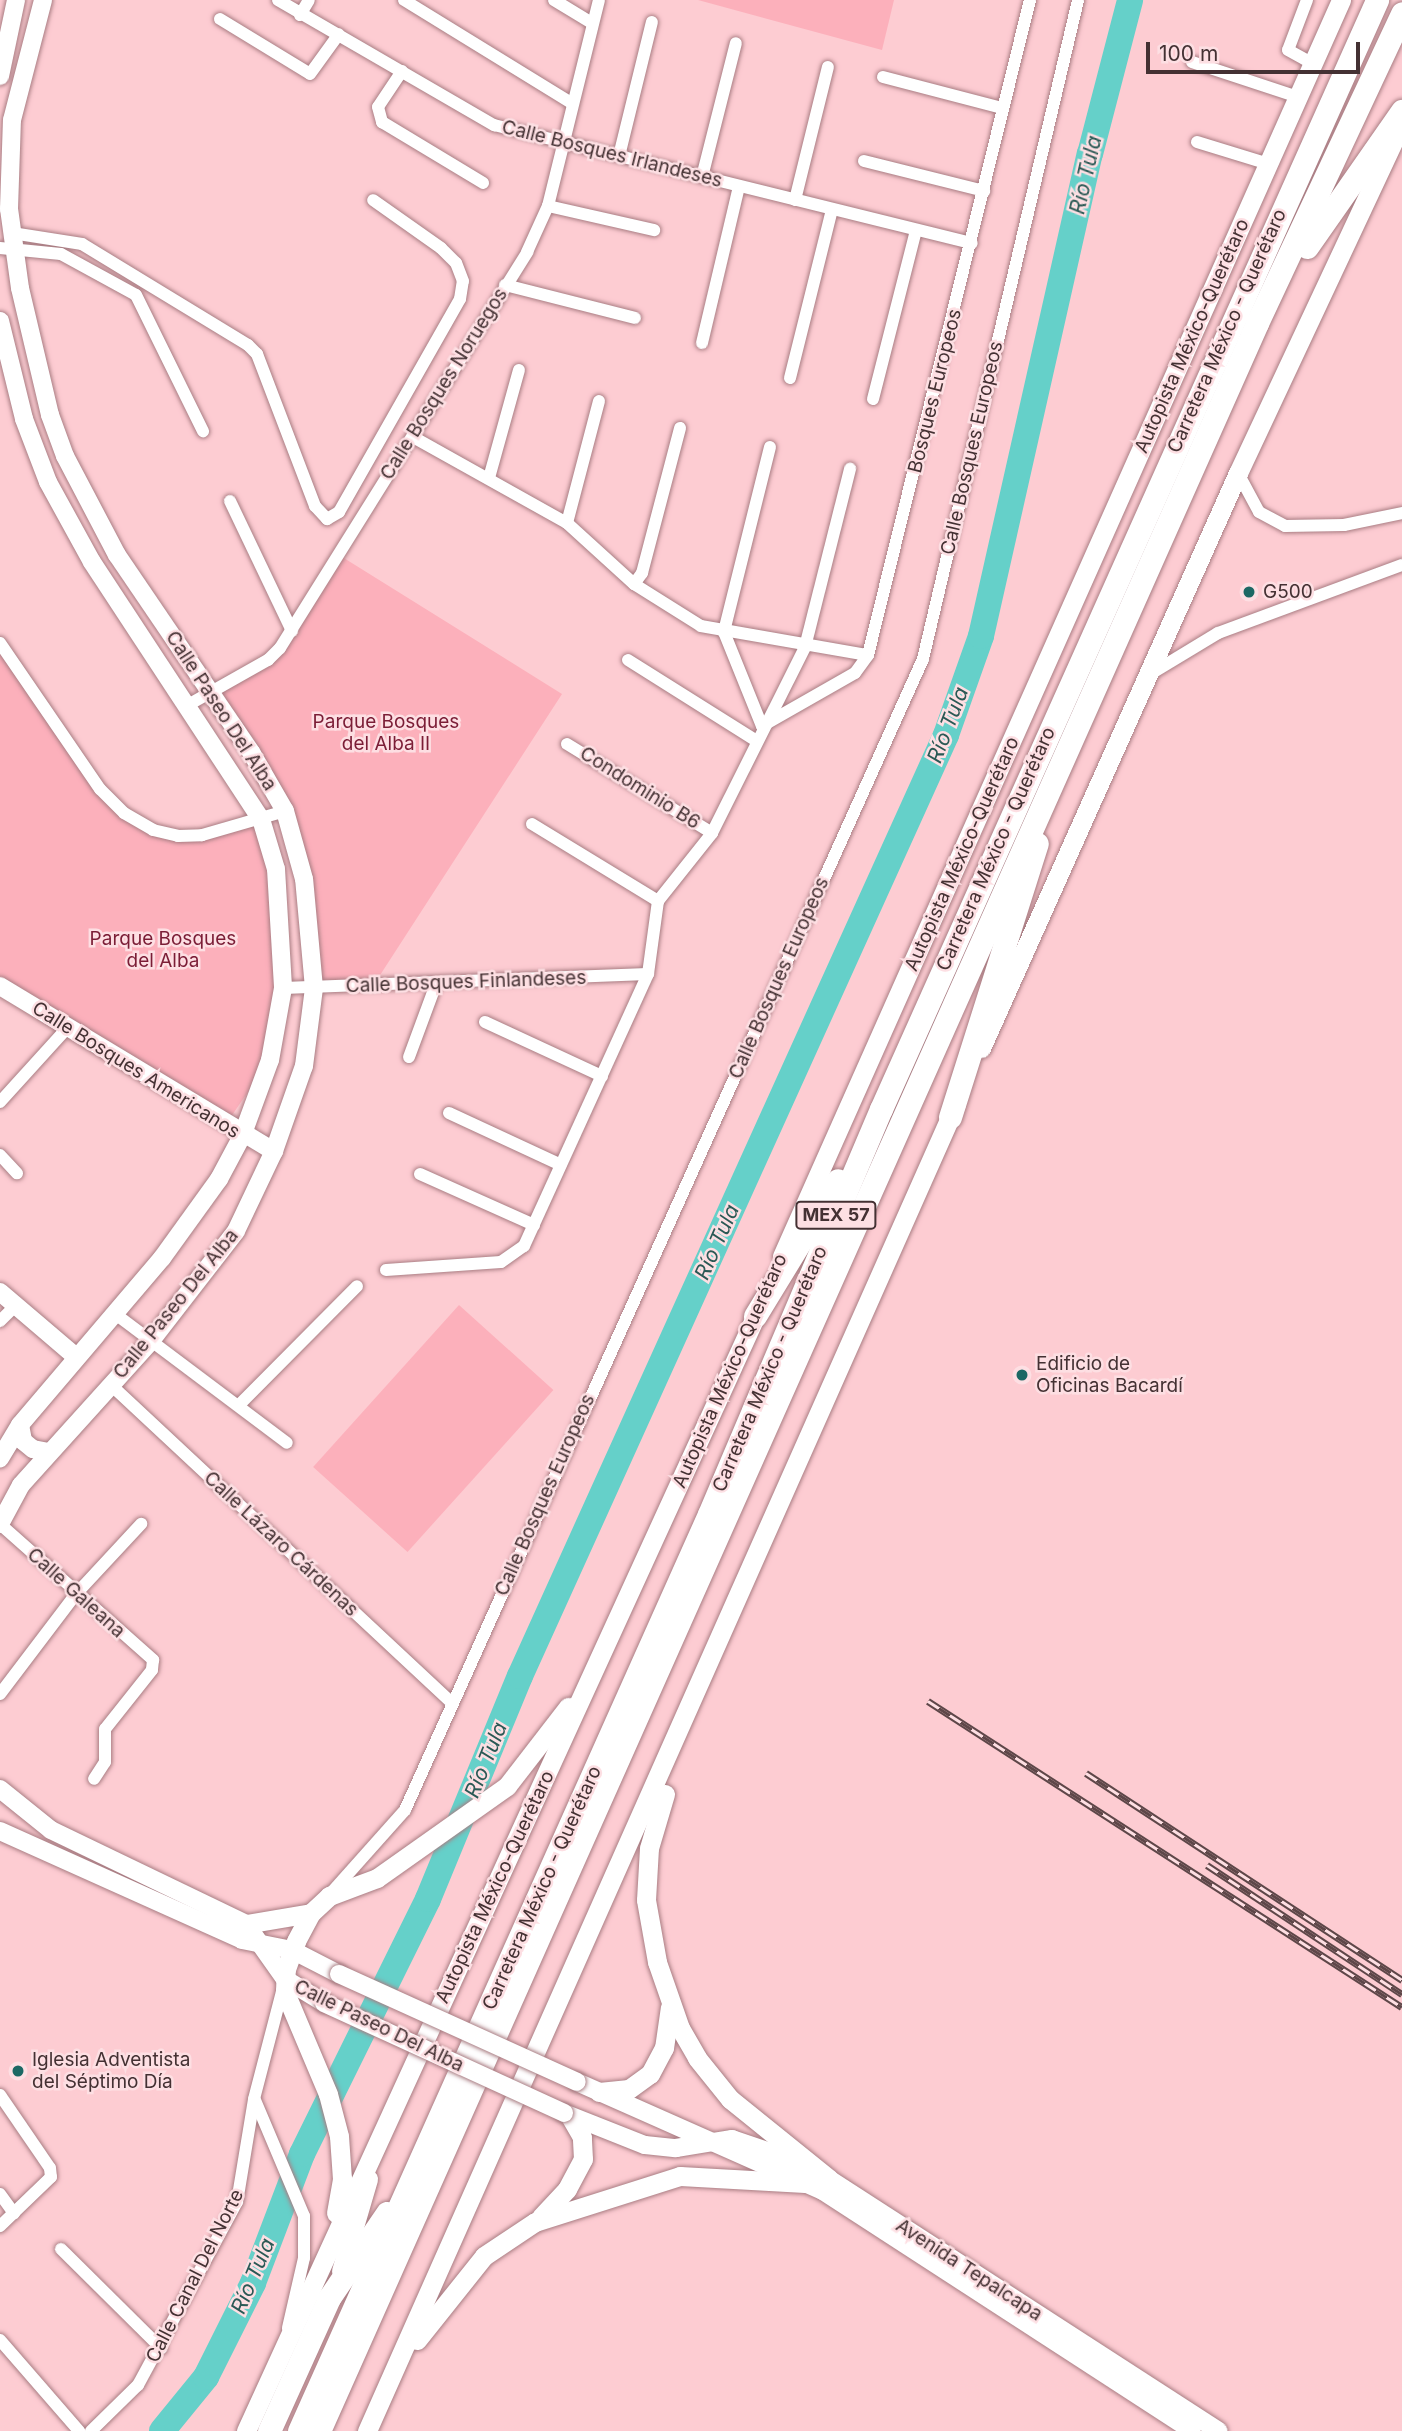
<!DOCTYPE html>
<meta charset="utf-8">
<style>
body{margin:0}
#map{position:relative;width:1402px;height:2431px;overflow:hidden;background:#fdccd2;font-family:Inter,sans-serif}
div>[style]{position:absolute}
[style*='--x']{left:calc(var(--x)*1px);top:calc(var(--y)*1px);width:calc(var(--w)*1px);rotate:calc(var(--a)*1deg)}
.green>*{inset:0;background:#fcb0bb;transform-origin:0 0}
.river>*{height:26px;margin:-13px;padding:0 13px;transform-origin:13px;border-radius:13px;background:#65d0c9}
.roads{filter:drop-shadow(0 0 2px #a97d83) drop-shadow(0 0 2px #a97d83)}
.street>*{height:12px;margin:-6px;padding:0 6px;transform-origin:6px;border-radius:6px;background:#fff}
.secondary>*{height:18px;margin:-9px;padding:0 9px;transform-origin:9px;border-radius:9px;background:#fff}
.primary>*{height:19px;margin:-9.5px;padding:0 9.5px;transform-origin:9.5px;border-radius:9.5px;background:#fff}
.highway>*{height:23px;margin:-11.5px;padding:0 11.5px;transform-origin:11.5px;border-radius:11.5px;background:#fff}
.rail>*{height:7px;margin-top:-3.5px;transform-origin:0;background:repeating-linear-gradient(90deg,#fddfe3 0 13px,#5e4749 0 26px);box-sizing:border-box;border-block:2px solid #5e4749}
.bridges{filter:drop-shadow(0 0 2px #a97d83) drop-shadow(0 0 2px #a97d83)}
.secondary-bridge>*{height:18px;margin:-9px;padding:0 9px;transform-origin:9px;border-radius:9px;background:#fff}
.dots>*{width:19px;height:19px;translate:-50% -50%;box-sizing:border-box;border:4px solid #fddfe3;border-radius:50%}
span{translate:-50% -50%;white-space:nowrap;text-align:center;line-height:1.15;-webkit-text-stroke:5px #fddfe3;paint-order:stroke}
.shield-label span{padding:2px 5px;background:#fddfe3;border:2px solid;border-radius:5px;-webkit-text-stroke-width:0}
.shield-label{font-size:18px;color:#443133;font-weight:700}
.street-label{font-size:19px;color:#443133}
.poi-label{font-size:19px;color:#443133}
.left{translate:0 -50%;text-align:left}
.park-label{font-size:19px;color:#7b1d36}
.water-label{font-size:21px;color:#2a5955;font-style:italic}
.scale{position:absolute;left:1146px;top:42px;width:214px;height:32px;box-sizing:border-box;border:4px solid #443133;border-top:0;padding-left:9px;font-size:21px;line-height:24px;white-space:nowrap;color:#443133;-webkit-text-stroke:5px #fddfe3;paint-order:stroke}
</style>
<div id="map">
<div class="green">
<i style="clip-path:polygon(698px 0,894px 0,882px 50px)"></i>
<i style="clip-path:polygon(339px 555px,562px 694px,373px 986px,314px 988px,285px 811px,211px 692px,268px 660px)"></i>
<i style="clip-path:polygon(0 643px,124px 813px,178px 836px,261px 819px,283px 988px,270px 1060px,228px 1121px,0 986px)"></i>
<i style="left:459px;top:1305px;width:127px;height:218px;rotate:42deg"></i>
</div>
<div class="river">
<i style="--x:162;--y:2431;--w:70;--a:-50.8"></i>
<i style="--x:206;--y:2377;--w:105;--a:-63.4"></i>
<i style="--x:253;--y:2283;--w:138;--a:-69.2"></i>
<i style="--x:302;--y:2154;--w:284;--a:-63.7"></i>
<i style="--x:428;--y:1899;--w:241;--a:-67.6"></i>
<i style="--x:520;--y:1676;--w:1033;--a:-65.64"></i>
<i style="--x:946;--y:735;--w:105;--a:-70.5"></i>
<i style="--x:981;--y:636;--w:494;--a:-77.3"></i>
<i style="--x:1090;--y:154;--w:159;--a:-75.4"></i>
</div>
<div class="roads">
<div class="street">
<i style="--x:278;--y:0;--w:250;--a:30.1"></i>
<i style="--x:494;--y:125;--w:492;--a:13.9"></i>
<i style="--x:404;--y:0;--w:198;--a:31.6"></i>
<i style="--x:554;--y:0;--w:44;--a:31.2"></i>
<i style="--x:1307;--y:0;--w:53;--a:110.8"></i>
<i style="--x:1288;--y:50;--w:29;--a:29"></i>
<i style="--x:300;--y:15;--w:17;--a:-59"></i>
<i style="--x:220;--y:19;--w:105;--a:31.4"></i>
<i style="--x:310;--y:74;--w:49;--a:-54.1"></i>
<i style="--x:1192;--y:62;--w:112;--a:18.3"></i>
<i style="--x:402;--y:71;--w:43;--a:123.7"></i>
<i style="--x:378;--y:107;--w:16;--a:75"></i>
<i style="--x:382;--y:122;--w:118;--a:31.1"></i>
<i style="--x:883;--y:77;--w:123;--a:14.6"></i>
<i style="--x:1197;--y:142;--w:75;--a:17"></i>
<i style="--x:619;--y:156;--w:138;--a:-76.2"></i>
<i style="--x:864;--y:161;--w:124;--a:14"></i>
<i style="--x:702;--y:177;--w:138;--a:-75.8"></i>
<i style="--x:795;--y:200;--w:137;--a:-76.1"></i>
<i style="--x:548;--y:206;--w:109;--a:12.8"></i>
<i style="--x:12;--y:233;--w:71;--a:8.9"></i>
<i style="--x:82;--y:244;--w:194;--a:31.3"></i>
<i style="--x:248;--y:345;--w:13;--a:45"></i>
<i style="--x:257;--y:354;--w:163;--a:69.1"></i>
<i style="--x:315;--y:506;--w:18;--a:47"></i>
<i style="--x:327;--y:519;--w:14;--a:-30"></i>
<i style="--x:339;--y:512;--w:245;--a:-60.4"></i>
<i style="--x:460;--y:299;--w:18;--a:-81"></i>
<i style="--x:463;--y:281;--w:19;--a:-111"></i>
<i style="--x:456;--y:263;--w:21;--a:-135"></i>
<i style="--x:441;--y:248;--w:83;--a:-144.8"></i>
<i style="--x:0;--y:248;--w:61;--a:5.6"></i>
<i style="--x:61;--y:254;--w:85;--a:28.7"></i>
<i style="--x:136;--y:295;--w:152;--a:63.8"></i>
<i style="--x:505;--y:285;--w:134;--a:14.2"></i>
<i style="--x:702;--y:343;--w:160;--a:-76.7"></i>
<i style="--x:790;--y:378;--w:173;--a:-76"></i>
<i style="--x:873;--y:399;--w:174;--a:-75.7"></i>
<i style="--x:413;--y:437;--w:176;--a:29.2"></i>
<i style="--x:567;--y:523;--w:91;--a:42.3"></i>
<i style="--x:634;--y:584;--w:79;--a:32.1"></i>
<i style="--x:701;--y:626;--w:169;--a:9.9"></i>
<i style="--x:770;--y:447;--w:191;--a:104"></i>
<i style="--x:724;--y:632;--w:101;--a:68"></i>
<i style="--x:762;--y:726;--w:107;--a:-29.7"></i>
<i style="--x:855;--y:673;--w:22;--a:-54"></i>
<i style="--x:868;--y:655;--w:675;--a:-76.11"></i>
<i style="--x:1238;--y:473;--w:44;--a:61.7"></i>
<i style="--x:1259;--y:512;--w:30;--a:28"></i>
<i style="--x:1285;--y:526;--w:59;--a:-1"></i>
<i style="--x:1344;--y:525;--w:59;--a:-11.7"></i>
<i style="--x:489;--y:478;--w:112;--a:-74.5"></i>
<i style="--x:230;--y:501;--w:144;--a:64.5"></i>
<i style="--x:567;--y:523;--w:126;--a:-75.3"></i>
<i style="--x:634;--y:584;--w:14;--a:-54"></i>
<i style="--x:642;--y:573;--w:150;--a:-75.3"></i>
<i style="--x:0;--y:643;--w:177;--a:55.6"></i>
<i style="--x:100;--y:789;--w:34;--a:45"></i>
<i style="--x:124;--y:813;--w:34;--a:30"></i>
<i style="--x:153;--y:830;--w:26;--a:13"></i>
<i style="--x:178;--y:836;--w:24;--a:-2"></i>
<i style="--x:202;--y:835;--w:86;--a:-16.1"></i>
<i style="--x:628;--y:660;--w:150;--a:32.2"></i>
<i style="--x:1152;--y:673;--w:77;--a:-31.2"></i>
<i style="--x:1218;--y:633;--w:196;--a:-20.3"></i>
<i style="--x:188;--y:705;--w:92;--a:-29.4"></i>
<i style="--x:268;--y:660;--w:17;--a:-45"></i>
<i style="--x:280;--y:648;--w:467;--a:-58"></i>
<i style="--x:527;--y:252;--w:51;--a:-65.5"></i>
<i style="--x:548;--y:206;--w:212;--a:-76.1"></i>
<i style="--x:567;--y:744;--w:170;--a:31.5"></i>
<i style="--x:532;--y:824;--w:148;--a:31.4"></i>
<i style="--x:283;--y:988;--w:365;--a:-2.2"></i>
<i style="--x:485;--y:1022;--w:129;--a:24.8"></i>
<i style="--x:409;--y:1057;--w:78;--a:-69.7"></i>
<i style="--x:0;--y:1102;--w:100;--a:-47.8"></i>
<i style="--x:449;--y:1113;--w:123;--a:24.9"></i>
<i style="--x:0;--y:1155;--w:25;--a:47"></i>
<i style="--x:420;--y:1174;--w:125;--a:24.1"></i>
<i style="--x:386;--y:1270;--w:115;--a:-4"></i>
<i style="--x:501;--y:1262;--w:28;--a:-35"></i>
<i style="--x:524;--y:1246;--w:299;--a:-65.5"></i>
<i style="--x:648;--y:974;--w:74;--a:-82.2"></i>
<i style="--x:658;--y:901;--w:87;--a:-51.5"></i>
<i style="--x:712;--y:833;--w:208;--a:-63.4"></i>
<i style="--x:805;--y:647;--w:184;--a:-75.8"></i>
<i style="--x:114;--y:1313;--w:216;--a:36.9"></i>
<i style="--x:0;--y:1321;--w:21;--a:-45"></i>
<i style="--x:111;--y:1385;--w:466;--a:43"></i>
<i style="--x:240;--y:1404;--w:166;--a:-45.2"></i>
<i style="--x:0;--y:1524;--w:205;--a:41.6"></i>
<i style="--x:153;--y:1660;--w:10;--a:96"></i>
<i style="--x:152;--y:1670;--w:75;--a:128.5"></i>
<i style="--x:105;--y:1729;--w:33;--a:90"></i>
<i style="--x:105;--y:1762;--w:20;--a:123"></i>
<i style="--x:0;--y:1694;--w:126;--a:-52.8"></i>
<i style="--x:76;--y:1594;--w:96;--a:-47.1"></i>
<i style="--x:331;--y:1893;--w:111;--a:-48.3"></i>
<i style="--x:405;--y:1810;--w:1262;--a:-65.77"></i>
<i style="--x:923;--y:659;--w:677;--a:-76.76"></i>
<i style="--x:0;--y:2095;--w:88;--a:55.6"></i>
<i style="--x:50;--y:2168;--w:9;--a:84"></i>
<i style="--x:51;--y:2177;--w:71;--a:136.1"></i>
<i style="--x:255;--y:2100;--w:126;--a:67.1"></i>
<i style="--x:304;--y:2216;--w:42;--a:90"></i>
<i style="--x:304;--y:2258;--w:72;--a:102.9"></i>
<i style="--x:0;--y:2194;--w:24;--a:54"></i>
<i style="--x:61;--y:2249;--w:141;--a:44.7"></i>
<i style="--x:0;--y:2340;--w:121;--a:49"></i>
<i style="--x:91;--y:2431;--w:66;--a:-44.4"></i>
<i style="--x:138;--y:2385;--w:208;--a:-61.6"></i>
<i style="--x:237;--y:2202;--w:104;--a:-80.6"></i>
<i style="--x:254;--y:2099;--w:115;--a:-75.4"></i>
</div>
<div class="secondary">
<i style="--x:0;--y:76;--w:78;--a:-78.1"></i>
<i style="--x:0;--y:321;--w:101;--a:76.2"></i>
<i style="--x:24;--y:419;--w:67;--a:69.1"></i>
<i style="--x:48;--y:482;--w:91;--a:61.2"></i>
<i style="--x:92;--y:562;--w:308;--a:56.7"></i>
<i style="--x:261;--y:819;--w:52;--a:73.3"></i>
<i style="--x:276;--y:869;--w:119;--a:86.6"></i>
<i style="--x:283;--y:988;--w:73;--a:100.2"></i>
<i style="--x:270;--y:1060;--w:81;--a:110.2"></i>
<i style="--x:242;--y:1136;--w:49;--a:118.1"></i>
<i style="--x:219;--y:1179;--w:97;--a:125.8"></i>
<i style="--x:162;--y:1258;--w:219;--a:130.4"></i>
<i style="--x:20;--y:1425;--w:39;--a:121"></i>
<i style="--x:0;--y:986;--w:320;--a:31.1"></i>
<i style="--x:0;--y:1292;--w:100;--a:40.5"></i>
<i style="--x:20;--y:1425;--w:16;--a:79"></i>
<i style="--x:23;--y:1441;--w:13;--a:39"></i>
<i style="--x:33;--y:1449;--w:16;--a:11"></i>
<i style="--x:0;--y:1524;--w:44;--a:-61.7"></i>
<i style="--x:21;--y:1485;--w:193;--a:-47.9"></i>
<i style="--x:150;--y:1342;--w:140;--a:-52.2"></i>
<i style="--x:236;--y:1231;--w:89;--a:-64.6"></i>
<i style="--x:274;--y:1151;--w:90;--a:-70.6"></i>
<i style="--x:304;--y:1066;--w:79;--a:-82.7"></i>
<i style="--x:314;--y:988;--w:109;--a:-95.2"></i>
<i style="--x:304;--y:879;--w:71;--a:-105.6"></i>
<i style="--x:285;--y:811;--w:68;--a:-120"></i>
<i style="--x:251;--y:752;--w:238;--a:-124.2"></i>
<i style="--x:117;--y:555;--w:112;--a:-117.7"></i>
<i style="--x:65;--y:456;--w:44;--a:-110.1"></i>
<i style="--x:50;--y:415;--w:130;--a:-103.3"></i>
<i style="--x:20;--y:288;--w:80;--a:-97.9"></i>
<i style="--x:9;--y:209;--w:89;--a:-88.1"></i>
<i style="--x:12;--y:120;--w:124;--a:-75.5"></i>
<i style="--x:0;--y:1789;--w:65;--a:38.8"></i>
<i style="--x:51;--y:1830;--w:216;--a:25.7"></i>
<i style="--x:246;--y:1924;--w:67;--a:54.7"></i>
<i style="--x:285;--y:1979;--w:46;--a:31.6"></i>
<i style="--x:0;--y:1831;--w:265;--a:24.2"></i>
<i style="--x:242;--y:1940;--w:51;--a:11.3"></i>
<i style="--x:292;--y:1950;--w:53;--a:27.1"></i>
<i style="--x:577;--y:2082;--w:269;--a:23.9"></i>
<i style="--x:823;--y:2191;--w:440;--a:33"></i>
<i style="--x:564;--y:2113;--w:87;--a:21.6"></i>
<i style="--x:645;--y:2145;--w:31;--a:6"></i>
<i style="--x:676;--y:2148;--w:57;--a:-9.1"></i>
<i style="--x:732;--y:2139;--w:59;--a:18.7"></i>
<i style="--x:788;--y:2158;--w:46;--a:27.1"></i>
<i style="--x:829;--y:2179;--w:464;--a:32.9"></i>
</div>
<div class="primary">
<i style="--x:981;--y:1048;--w:630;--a:-65.92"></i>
<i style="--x:1238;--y:473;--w:387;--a:-64.9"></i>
<i style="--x:782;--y:1256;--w:1375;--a:-66.01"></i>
<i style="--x:665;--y:1794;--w:56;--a:106.5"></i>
<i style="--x:649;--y:1848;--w:52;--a:93.3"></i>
<i style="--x:646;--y:1900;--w:63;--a:79.9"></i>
<i style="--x:657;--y:1962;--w:70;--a:70.8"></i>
<i style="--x:680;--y:2028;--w:34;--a:60"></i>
<i style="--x:697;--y:2058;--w:53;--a:51.2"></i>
<i style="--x:730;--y:2099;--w:127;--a:38.9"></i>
<i style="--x:246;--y:1924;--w:66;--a:-9.6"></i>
<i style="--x:599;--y:2092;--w:30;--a:-6"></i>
<i style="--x:629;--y:2089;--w:26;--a:-36"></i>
<i style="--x:650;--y:2074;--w:30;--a:-62"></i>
<i style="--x:664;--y:2048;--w:41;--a:-81.7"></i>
<i style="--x:336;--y:2213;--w:35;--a:-80"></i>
<i style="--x:342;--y:2179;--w:43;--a:-94"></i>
<i style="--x:339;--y:2136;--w:43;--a:-104.7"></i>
<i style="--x:328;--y:2094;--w:111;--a:-112.9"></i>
<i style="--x:285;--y:1992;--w:23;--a:-88"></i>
<i style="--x:286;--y:1969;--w:30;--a:-70"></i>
<i style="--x:296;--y:1941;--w:32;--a:-62"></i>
<i style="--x:311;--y:1913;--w:25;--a:-43"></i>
<i style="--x:329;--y:1896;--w:51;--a:-20.6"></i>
<i style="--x:377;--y:1878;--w:159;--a:-35.3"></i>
<i style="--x:507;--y:1786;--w:100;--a:-52.3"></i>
<i style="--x:541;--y:2217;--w:38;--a:-47"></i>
<i style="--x:567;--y:2189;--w:34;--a:-62"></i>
<i style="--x:583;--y:2159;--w:22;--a:-93"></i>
<i style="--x:582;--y:2137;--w:24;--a:-120"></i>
<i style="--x:341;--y:2271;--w:96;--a:-73.6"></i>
<i style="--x:417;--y:2340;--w:107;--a:-51.4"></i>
<i style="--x:484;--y:2256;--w:61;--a:-33.7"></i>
<i style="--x:535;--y:2222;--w:152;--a:-17.6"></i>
<i style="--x:680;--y:2176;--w:125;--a:3.2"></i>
<i style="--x:246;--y:2431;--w:1241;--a:-65.44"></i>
<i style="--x:367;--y:2431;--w:1452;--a:-66.07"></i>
</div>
<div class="highway">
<i style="--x:1307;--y:247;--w:166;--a:-55.1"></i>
<i style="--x:950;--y:1117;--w:287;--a:-72.4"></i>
<i style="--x:755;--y:1316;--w:159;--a:-58.6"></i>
<i style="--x:269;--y:2431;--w:146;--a:-65.7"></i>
<i style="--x:329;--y:2298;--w:103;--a:-55.7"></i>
<i style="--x:299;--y:2431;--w:1004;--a:-65.91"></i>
<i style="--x:709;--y:1514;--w:440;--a:-67"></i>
<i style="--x:881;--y:1109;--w:1215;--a:-65.9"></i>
<i style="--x:319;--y:2431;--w:2307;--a:-66.01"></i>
<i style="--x:1257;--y:323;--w:342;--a:-64.9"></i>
</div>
</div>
<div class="rail">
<i style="--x:928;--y:1701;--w:564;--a:32.85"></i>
<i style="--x:1086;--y:1773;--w:378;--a:33.2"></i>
<i style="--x:1207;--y:1865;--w:234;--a:33.5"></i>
</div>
<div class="bridges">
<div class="secondary-bridge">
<i style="--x:339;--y:1974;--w:261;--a:24.4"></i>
<i style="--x:324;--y:2003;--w:264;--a:24.6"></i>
</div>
</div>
<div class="dots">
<i style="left:1249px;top:592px;background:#1c6864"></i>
<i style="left:1022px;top:1375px;background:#1c6864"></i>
<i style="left:18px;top:2071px;background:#1c6864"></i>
</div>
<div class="shield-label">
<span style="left:836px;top:1215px">MEX 57</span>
</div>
<div class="street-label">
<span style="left:612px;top:154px;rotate:14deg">Calle Bosques Irlandeses</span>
<span style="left:1227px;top:331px;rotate:-66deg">Carretera México - Querétaro</span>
<span style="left:1192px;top:336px;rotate:-66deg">Autopista México-Querétaro</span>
<span style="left:444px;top:384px;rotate:-58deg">Calle Bosques Noruegos</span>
<span style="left:935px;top:391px;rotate:-76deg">Bosques Europeos</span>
<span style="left:972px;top:448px;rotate:-77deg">Calle Bosques Europeos</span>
<span style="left:221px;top:711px;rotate:57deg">Calle Paseo Del Alba</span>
<span style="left:640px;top:788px;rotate:32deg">Condominio B6</span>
<span style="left:996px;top:849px;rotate:-66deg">Carretera México - Querétaro</span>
<span style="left:962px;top:854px;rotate:-66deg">Autopista México-Querétaro</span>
<span style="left:779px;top:978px;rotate:-66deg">Calle Bosques Europeos</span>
<span style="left:466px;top:982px;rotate:-2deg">Calle Bosques Finlandeses</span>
<span style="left:136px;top:1070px;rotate:32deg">Calle Bosques Americanos</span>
<span style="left:176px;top:1304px;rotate:-51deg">Calle Paseo Del Alba</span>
<span style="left:770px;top:1369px;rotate:-67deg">Carretera México - Querétaro</span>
<span style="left:730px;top:1371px;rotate:-66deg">Autopista México-Querétaro</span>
<span style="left:545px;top:1495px;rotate:-66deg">Calle Bosques Europeos</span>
<span style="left:281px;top:1544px;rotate:43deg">Calle Lázaro Cárdenas</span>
<span style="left:76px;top:1593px;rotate:42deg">Calle Galeana</span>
<span style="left:495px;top:1887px;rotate:-65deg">Autopista México-Querétaro</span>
<span style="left:542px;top:1888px;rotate:-66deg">Carretera México - Querétaro</span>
<span style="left:379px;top:2026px;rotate:26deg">Calle Paseo Del Alba</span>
<span style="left:969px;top:2270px;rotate:33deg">Avenida Tepalcapa</span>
<span style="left:195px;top:2276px;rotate:-63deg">Calle Canal Del Norte</span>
</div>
<div class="poi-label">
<span class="left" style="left:1263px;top:592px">G500</span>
<span class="left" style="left:1036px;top:1375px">Edificio de<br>Oficinas Bacardí</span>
<span class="left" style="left:32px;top:2071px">Iglesia Adventista<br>del Séptimo Día</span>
</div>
<div class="park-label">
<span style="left:386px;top:733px">Parque Bosques<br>del Alba II</span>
<span style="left:163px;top:950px">Parque Bosques<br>del Alba</span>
</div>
<div class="water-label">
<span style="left:1086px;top:175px;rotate:-77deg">Río Tula</span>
<span style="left:948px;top:725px;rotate:-69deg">Río Tula</span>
<span style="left:717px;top:1242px;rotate:-66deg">Río Tula</span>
<span style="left:486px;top:1760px;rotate:-68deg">Río Tula</span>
<span style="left:253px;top:2276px;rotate:-67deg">Río Tula</span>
</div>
<div class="scale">100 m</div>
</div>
